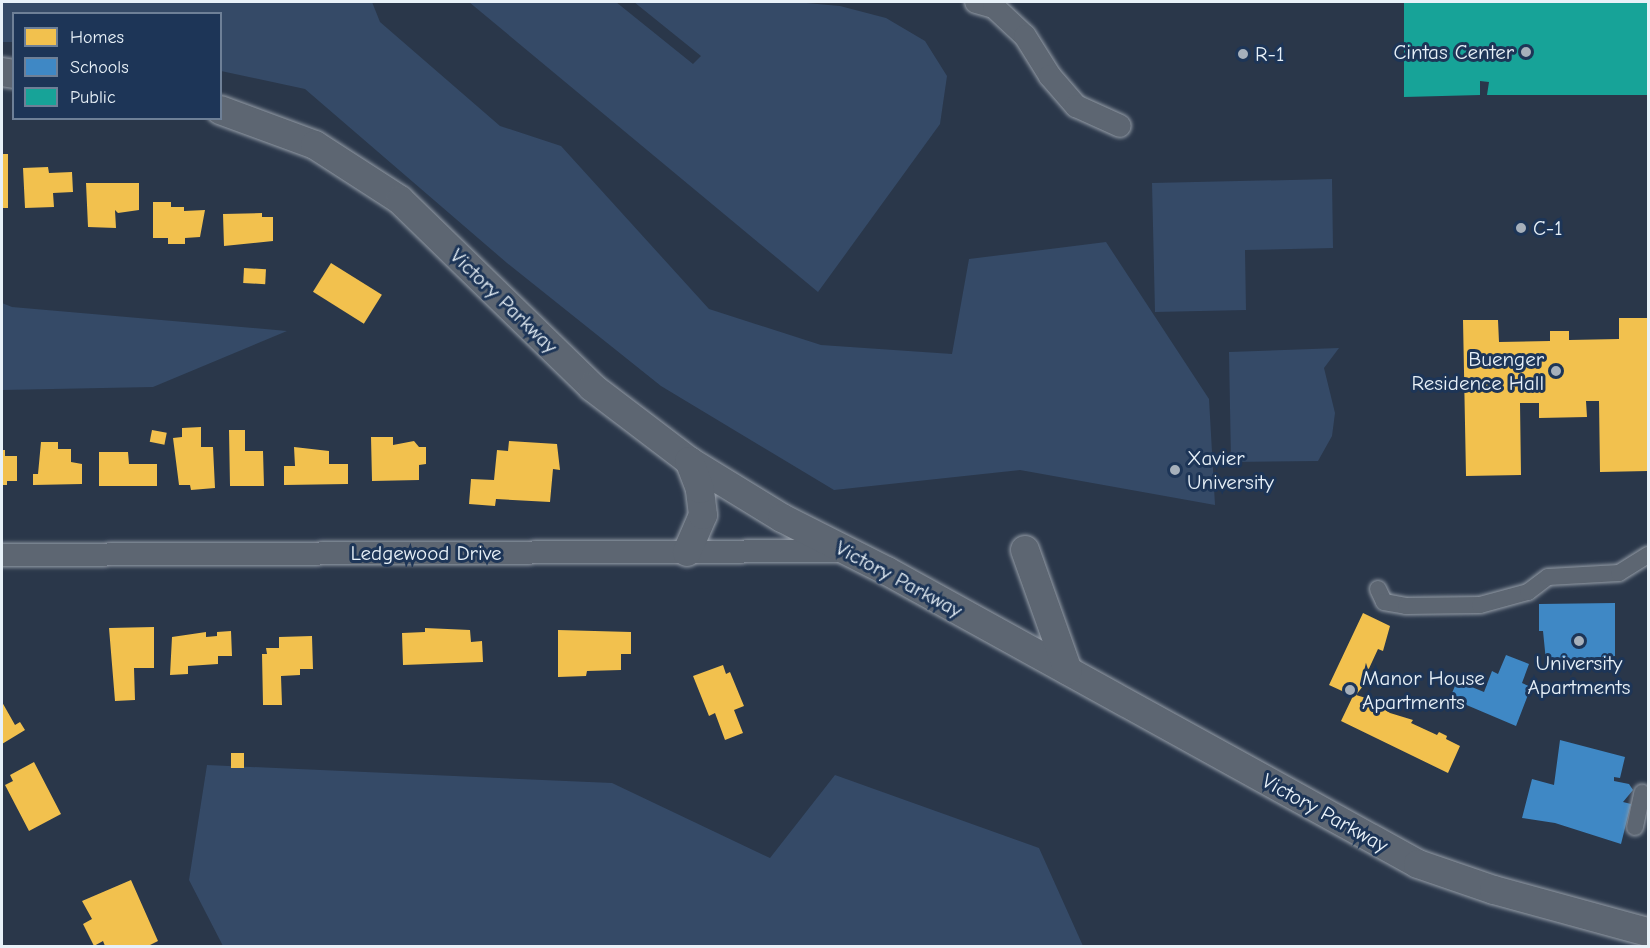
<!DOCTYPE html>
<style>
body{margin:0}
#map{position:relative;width:1650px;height:948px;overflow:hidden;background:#2a374a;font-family:"Comic Neue",sans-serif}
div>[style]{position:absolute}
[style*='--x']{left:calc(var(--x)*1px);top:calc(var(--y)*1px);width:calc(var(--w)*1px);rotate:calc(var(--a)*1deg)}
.green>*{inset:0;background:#354a67}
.homes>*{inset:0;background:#f2c14e;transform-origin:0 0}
.schools>*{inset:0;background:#3f88c5}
.public>*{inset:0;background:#17a398}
.roads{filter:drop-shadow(0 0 2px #959da7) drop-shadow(0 0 2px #959da7)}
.pedestrian>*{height:16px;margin:-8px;padding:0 8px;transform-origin:8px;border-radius:8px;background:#5d6672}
.minor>*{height:22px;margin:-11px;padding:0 11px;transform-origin:11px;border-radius:11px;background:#5d6672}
.tertiary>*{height:28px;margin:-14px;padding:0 14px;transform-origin:14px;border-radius:14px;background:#5d6672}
.dots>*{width:16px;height:16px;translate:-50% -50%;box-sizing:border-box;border:3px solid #1d3557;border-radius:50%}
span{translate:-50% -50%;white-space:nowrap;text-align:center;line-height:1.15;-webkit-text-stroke:6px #1d3557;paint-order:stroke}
.poi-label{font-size:21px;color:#e8f1f8}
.right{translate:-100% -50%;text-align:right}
.left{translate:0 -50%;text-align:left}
.street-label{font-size:21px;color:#e8f1f8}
.frame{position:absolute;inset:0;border:3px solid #e8f1f8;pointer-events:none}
.legend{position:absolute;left:12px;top:12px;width:210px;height:108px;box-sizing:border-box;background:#1d3557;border:2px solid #6e8097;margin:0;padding:8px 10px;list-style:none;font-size:18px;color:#e8f1f8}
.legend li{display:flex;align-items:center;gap:12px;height:30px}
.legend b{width:30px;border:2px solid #6e8097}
</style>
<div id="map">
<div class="green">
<i style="clip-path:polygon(2px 2px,372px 2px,380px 22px,500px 126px,561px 146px,709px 309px,821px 345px,952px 354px,969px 259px,1106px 242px,1209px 399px,1215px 505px,1020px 470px,834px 490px,661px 386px,507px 263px,305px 89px,221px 71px,220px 14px,14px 14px,13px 42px,2px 42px)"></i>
<i style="clip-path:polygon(469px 2px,616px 2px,693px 64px,701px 56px,634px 2px,795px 2px,840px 6px,886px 18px,925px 41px,947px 76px,940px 124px,818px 292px)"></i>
<i style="clip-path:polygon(1332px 179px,1333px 248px,1245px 250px,1246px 310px,1155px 312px,1152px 183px)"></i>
<i style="clip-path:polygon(2px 303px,12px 307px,287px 331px,153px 387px,2px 390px)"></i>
<i style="clip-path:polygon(1339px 348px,1324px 368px,1335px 413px,1332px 436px,1318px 461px,1231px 462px,1229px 352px)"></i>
<i style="clip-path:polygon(207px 765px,612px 783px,770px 858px,835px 775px,1039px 848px,1083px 946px,223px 946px,189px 880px)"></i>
</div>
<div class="homes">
<i style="left:2px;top:154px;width:6px;height:54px"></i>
<i style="clip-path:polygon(48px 167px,49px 173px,72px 172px,73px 192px,53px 193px,54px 207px,25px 208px,23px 168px)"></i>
<i style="clip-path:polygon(86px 183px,139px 183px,139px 210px,118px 213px,115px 210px,116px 228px,88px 227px)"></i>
<i style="clip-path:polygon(153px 202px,171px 202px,171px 207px,184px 207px,184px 211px,205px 210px,200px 237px,185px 238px,185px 244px,168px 244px,168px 238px,153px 238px)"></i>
<i style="clip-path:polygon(262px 213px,262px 217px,273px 217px,273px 241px,224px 246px,223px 214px)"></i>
<i style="left:331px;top:263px;width:60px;height:34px;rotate:32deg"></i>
<i style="left:244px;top:268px;width:22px;height:15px;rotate:3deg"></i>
<i style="clip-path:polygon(1619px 318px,1648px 318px,1648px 471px,1600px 472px,1599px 401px,1586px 401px,1587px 417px,1539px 418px,1539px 403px,1520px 403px,1521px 475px,1466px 476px,1463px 320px,1498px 320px,1499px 342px,1550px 341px,1550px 331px,1569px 331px,1569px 340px,1619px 339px)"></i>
<i style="clip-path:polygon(201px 427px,201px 447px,213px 447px,215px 488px,191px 490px,190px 485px,179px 485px,173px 438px,182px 437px,182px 428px)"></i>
<i style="left:152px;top:430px;width:15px;height:12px;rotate:11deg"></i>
<i style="clip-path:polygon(229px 430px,245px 430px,245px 451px,263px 451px,264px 486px,230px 486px)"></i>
<i style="clip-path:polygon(371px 437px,393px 437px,393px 445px,414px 441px,419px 447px,426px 447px,426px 464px,419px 465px,419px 480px,372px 481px)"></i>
<i style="clip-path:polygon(509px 441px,557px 444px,560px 470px,553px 469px,550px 502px,496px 499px,495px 506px,469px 504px,471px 479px,494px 480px,497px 450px,508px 451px)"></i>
<i style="clip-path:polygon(41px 442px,58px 442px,58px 449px,71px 449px,71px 462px,82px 464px,82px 484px,33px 485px,33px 474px,38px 474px)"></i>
<i style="clip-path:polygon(294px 447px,329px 451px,329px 464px,348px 464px,348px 484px,284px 485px,284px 466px,295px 466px)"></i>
<i style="clip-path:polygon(2px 450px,5px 450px,5px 456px,17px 456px,17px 481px,7px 481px,7px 485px,2px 485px)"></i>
<i style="clip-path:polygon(99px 452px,128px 452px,129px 464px,157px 464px,157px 486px,99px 486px)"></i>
<i style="clip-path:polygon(1363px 613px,1390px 626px,1383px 651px,1378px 649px,1366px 675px,1370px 677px,1356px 695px,1379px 702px,1377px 705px,1390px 713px,1413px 720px,1411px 723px,1437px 735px,1439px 732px,1447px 736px,1446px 739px,1460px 746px,1448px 773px,1341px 721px,1353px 696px,1329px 685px)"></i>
<i style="clip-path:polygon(154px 627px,154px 668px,134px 668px,135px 700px,115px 701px,109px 628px)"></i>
<i style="clip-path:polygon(425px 628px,470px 630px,471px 642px,482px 641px,483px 662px,403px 665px,402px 633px,425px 632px)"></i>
<i style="clip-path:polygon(558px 630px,631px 632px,631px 654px,621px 654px,621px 670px,587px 671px,586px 676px,558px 677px)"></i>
<i style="clip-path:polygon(231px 631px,232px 656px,218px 656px,218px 664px,188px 666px,188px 674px,170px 675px,172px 637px,206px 632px,206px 637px,217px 636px,217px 632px)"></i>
<i style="clip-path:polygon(312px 636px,313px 669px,300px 669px,300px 675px,281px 676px,282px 705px,263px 705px,262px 654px,267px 654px,266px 648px,279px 648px,279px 637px)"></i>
<i style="clip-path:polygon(723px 665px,726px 674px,730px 672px,744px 706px,734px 710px,743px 733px,725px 740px,715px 713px,709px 716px,693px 676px)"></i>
<i style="clip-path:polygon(2px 702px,15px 725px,20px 722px,25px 730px,2px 744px)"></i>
<i style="left:231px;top:753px;width:13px;height:15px"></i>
<i style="clip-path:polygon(34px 762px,61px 814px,29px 831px,5px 785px,13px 781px,10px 775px)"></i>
<i style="clip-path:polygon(131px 880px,158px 941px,148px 946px,105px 946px,103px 941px,94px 946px,83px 924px,92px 919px,82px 901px)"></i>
</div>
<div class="schools">
<i style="clip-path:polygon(1615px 603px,1615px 656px,1546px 661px,1543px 631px,1539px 631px,1539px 604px)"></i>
<i style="clip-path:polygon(1506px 655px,1529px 664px,1522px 683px,1531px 687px,1516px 726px,1450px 698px,1457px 681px,1484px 692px,1492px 671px,1498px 674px)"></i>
<i style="clip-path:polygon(1560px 740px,1625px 757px,1620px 778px,1614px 777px,1614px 781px,1629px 784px,1633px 790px,1623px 802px,1631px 804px,1621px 844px,1555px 823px,1522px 818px,1532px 779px,1554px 785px)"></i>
</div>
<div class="public">
<i style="clip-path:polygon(1404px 2px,1648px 2px,1648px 95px,1487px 95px,1489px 82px,1480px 81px,1480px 95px,1404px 97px)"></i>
</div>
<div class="roads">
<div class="pedestrian">
<i style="--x:1378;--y:589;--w:14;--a:65"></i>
<i style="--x:1384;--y:602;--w:22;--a:10"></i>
<i style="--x:1406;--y:606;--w:74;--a:-0.8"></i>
<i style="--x:1480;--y:605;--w:50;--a:-15.2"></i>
<i style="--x:1528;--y:592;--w:25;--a:-37"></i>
<i style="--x:1548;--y:577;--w:71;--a:-3.2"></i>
<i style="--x:1619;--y:573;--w:34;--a:-32"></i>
<i style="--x:1635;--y:827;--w:35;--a:-78"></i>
</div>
<div class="minor">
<i style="--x:976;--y:2;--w:19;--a:16"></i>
<i style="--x:994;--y:7;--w:42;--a:43.1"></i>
<i style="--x:1025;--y:36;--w:47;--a:58"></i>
<i style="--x:1050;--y:76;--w:40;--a:49"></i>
<i style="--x:1076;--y:106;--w:48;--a:24.4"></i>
<i style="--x:2;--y:555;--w:844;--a:-0.27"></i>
</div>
<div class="tertiary">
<i style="--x:2;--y:72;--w:12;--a:9"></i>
<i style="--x:220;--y:110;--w:101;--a:20.2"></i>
<i style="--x:315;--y:145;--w:101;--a:32.9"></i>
<i style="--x:400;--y:200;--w:268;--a:44.2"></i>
<i style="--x:592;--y:387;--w:122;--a:37.3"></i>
<i style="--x:689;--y:461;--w:109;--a:31.5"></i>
<i style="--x:782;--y:518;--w:118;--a:26.8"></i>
<i style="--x:887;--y:571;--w:606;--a:28.89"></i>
<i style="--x:1418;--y:864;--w:80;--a:18.9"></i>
<i style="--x:1494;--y:890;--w:160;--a:15.3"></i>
<i style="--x:1025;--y:550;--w:128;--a:70.4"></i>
<i style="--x:687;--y:552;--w:40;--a:-66.6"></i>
<i style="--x:703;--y:515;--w:26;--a:-97"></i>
<i style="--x:700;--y:489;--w:30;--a:-111"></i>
</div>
</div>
<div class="dots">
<i style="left:1526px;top:52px;background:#a6b0bb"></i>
<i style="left:1243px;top:54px;background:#a6b0bb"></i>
<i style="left:1521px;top:228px;background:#a6b0bb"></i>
<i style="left:1556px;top:371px;background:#a6b0bb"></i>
<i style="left:1175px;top:470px;background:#a6b0bb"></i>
<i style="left:1579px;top:641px;background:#a6b0bb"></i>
<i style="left:1350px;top:690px;background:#a6b0bb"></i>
</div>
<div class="poi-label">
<span class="right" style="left:1514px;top:52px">Cintas Center</span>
<span class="left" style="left:1255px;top:54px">R-1</span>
<span class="left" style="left:1533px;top:228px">C-1</span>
<span class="right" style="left:1544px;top:371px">Buenger<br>Residence Hall</span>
<span class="left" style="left:1187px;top:470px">Xavier<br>University</span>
<span style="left:1579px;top:675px">University<br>Apartments</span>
<span class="left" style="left:1362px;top:690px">Manor House<br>Apartments</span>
</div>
<div class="street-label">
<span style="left:504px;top:301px;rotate:44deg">Victory Parkway</span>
<span style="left:426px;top:553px">Ledgewood Drive</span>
<span style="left:899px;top:579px;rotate:28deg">Victory Parkway</span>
<span style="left:1325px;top:813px;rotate:29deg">Victory Parkway</span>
</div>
<div class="frame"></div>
<ul class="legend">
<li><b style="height:16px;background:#f2c14e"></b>Homes</li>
<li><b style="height:16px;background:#3f88c5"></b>Schools</li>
<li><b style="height:16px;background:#17a398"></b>Public</li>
</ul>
</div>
